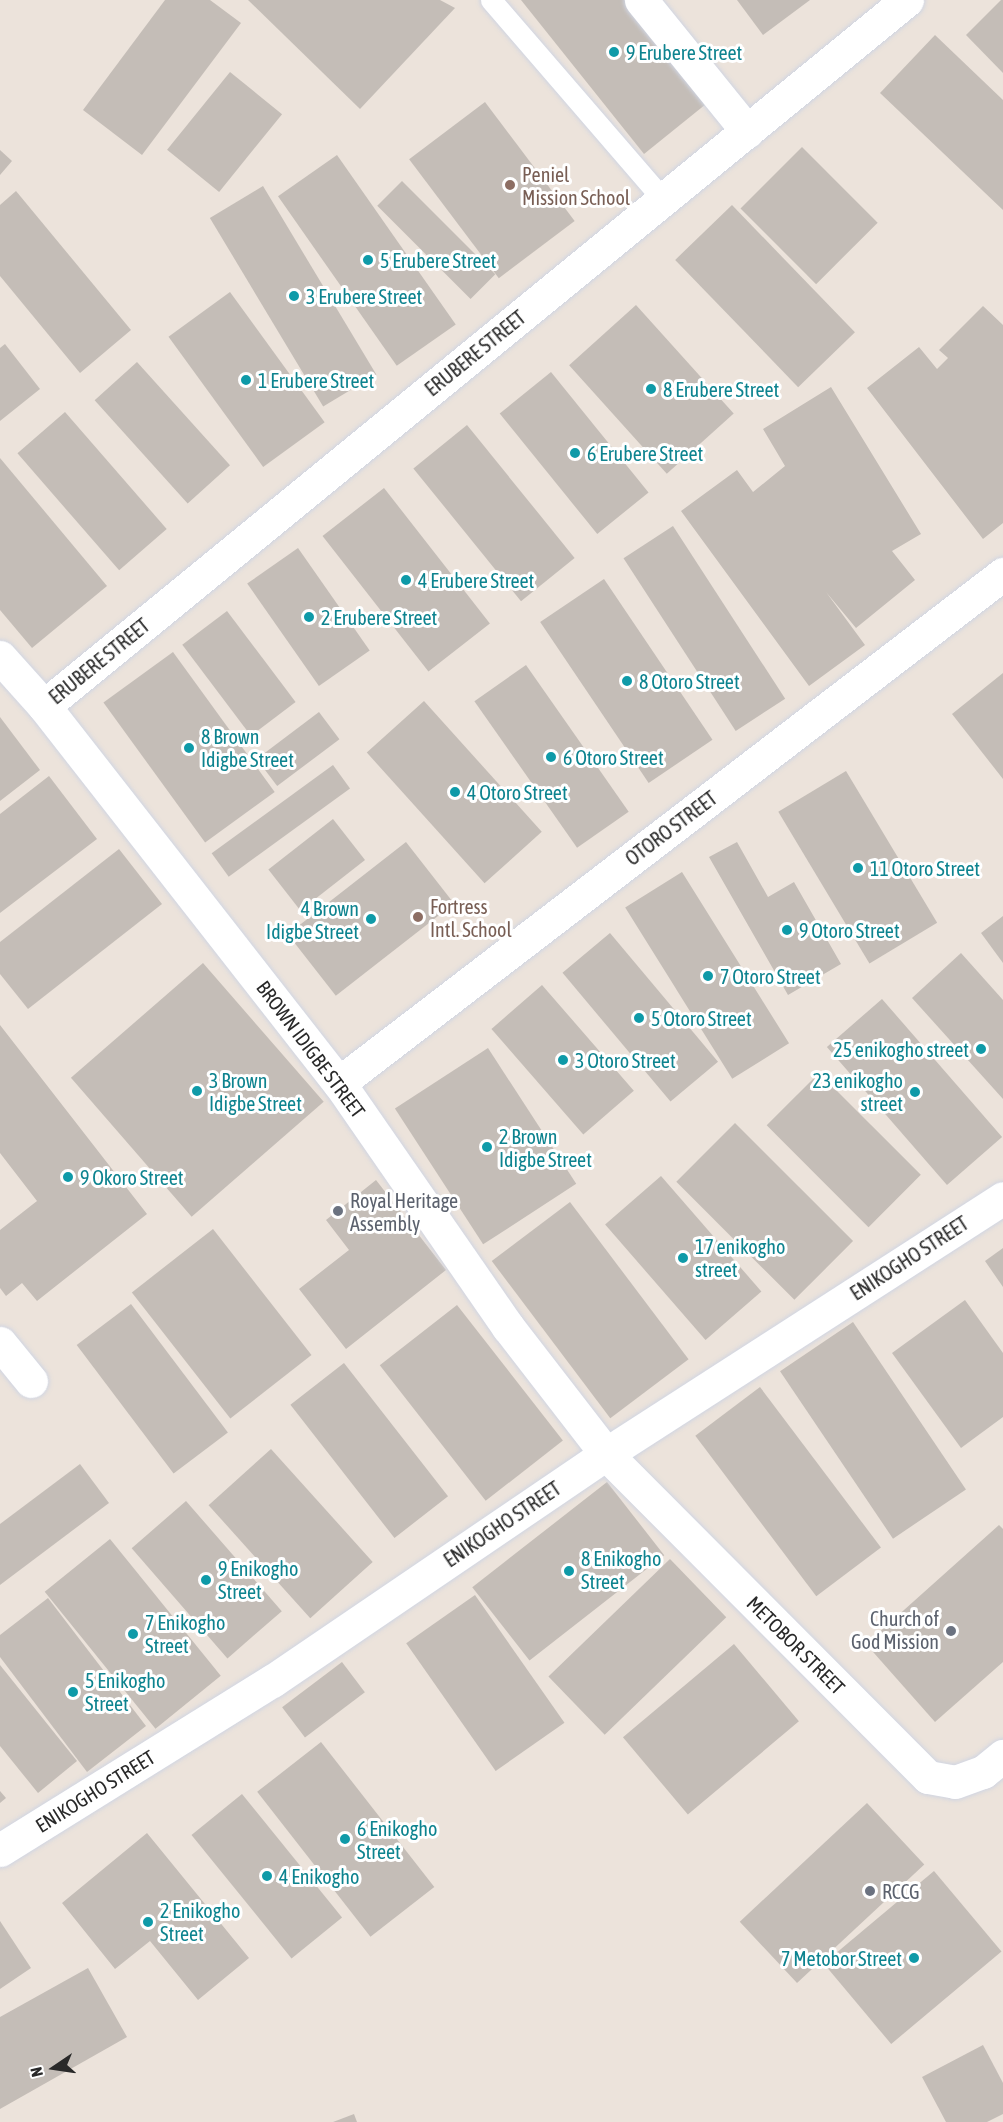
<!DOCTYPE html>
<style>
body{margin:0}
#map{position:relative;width:1003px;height:2122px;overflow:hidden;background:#ece3db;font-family:"Asap Condensed",sans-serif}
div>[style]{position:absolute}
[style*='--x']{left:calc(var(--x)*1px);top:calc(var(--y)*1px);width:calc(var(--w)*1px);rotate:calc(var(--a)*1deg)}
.building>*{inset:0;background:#c4bdb7;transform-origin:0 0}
.roads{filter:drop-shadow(0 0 2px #d0d5e2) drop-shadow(0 0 2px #d0d5e2)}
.service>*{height:21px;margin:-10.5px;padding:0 10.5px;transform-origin:10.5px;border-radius:10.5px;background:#fff}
.minor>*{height:33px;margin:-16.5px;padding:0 16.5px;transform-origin:16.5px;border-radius:16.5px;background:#fff}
.dots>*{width:16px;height:16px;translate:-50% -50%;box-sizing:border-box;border:3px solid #fff;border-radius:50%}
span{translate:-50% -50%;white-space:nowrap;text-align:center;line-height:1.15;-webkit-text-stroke:6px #fff;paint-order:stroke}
.culture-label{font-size:20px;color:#0d838f}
.left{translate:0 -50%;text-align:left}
.right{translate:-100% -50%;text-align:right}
.education-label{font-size:20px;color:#785e54}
.street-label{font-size:20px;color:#292929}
.worship-label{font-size:20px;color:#5b616d}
.north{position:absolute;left:24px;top:2038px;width:60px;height:60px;-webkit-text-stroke:4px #fff;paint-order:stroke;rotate:257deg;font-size:16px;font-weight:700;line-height:24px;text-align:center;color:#292929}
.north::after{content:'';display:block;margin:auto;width:21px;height:27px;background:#292929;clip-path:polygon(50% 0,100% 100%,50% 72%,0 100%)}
</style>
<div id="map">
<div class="building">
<i style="clip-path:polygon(165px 0,210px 0,241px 23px,142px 155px,83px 110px)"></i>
<i style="clip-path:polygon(248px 0,440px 0,455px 8px,360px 109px)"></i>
<i style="clip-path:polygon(521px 0,624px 0,706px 104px,644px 154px)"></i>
<i style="clip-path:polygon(737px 0,810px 0,763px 35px)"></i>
<i style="clip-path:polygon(1001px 0,1003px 0,1003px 73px,966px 35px)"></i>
<i style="clip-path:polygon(935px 35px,1003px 100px,1003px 210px,880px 93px)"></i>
<i style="left:230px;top:72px;width:67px;height:100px;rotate:39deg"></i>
<i style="left:485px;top:102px;width:149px;height:95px;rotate:53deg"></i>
<i style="left:802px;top:147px;width:107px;height:87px;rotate:45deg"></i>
<i style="clip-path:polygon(0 150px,12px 161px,0 175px)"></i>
<i style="left:337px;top:155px;width:207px;height:72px;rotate:55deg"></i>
<i style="left:402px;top:181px;width:132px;height:35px;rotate:45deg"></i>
<i style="left:263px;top:186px;width:220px;height:62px;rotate:59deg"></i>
<i style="clip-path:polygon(16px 191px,131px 330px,80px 373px,0 276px,0 205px)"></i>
<i style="left:732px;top:205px;width:177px;height:79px;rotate:46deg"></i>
<i style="left:230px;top:292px;width:161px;height:76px;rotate:54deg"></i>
<i style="left:636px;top:305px;width:146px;height:90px;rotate:48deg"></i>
<i style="clip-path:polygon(983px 306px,1003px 325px,1003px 523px,983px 539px,867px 388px,919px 347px,937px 369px,948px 358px,939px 350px)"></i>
<i style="clip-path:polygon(5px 344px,40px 389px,0 421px,0 348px)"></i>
<i style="left:137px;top:362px;width:139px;height:57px;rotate:48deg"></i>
<i style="left:551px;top:372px;width:155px;height:66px;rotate:51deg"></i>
<i style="clip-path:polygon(831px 387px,921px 534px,892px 551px,915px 580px,856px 628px,826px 592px,865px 645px,809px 686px,681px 511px,737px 470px,753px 492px,785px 466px,763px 429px)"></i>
<i style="left:65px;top:412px;width:155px;height:63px;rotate:49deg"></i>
<i style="left:467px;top:425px;width:171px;height:69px;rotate:51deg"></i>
<i style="clip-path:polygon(0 458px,107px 586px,32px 648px,0 610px)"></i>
<i style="left:384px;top:488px;width:172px;height:78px;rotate:52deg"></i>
<i style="left:673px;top:526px;width:206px;height:59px;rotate:57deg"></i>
<i style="left:298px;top:548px;width:125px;height:62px;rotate:55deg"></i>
<i style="left:604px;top:579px;width:194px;height:77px;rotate:56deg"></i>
<i style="left:227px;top:611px;width:114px;height:56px;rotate:53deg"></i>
<i style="left:173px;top:652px;width:173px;height:86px;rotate:54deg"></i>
<i style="left:526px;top:665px;width:179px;height:63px;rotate:55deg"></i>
<i style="clip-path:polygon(1003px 673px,1003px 779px,952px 714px)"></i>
<i style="left:424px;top:701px;width:176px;height:77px;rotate:48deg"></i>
<i style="left:319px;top:712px;width:34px;height:78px;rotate:53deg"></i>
<i style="clip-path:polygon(0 717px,40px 770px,0 801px)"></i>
<i style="left:333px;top:765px;width:29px;height:150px;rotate:54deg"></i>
<i style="left:846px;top:771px;width:177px;height:79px;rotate:59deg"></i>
<i style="clip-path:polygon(49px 776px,97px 839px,0 913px,0 814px)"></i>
<i style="left:333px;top:819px;width:52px;height:82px;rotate:52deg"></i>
<i style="left:406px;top:842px;width:78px;height:150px;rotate:52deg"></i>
<i style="clip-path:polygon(737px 842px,768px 897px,794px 882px,841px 964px,788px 995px,709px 857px)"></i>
<i style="clip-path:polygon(119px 849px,162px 904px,28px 1009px,0 974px,0 942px)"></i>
<i style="left:682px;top:872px;width:202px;height:67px;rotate:58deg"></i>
<i style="clip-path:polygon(1003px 916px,1003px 963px,981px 933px)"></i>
<i style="left:610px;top:933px;width:168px;height:62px;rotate:50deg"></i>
<i style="clip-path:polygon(961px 953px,1003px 1000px,1003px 1099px,912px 998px)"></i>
<i style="left:203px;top:963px;width:184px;height:175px;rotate:49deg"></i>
<i style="left:542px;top:985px;width:140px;height:67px;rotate:49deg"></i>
<i style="left:882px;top:999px;width:183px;height:73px;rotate:49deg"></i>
<i style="clip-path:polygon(0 1025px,147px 1214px,37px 1301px,22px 1283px,6px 1296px,0 1288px,0 1230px,37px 1201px,0 1153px)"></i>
<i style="left:488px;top:1048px;width:162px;height:111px;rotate:57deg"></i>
<i style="left:819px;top:1073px;width:144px;height:74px;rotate:45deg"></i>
<i style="left:735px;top:1123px;width:167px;height:83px;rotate:45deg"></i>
<i style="left:661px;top:1176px;width:153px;height:74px;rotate:49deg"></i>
<i style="clip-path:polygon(376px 1180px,446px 1270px,346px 1349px,299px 1289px,349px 1250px,326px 1220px)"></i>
<i style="left:570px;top:1202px;width:197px;height:98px;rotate:53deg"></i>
<i style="left:213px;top:1229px;width:160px;height:103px;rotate:52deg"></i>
<i style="clip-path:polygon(1003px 1248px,1003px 1287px,985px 1261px)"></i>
<i style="clip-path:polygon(965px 1300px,1003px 1353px,1003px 1417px,961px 1448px,892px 1353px)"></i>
<i style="left:131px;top:1304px;width:161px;height:68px;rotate:53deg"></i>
<i style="left:457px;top:1305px;width:172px;height:98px;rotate:52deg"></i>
<i style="left:853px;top:1322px;width:202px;height:88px;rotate:56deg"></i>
<i style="left:344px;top:1363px;width:169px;height:68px;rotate:52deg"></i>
<i style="left:760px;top:1387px;width:201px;height:81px;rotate:53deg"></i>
<i style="left:271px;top:1449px;width:152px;height:84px;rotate:48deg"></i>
<i style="clip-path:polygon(80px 1464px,109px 1503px,0 1585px,0 1524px)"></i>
<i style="left:607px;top:1482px;width:93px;height:171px;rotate:52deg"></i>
<i style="left:186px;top:1501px;width:146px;height:72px;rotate:49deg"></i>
<i style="clip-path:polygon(999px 1525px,1003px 1529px,1003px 1662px,935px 1722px,866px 1644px)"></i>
<i style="left:110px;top:1539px;width:176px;height:84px;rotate:51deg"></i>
<i style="left:670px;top:1559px;width:81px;height:169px;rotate:46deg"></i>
<i style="left:475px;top:1595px;width:156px;height:84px;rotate:55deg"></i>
<i style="clip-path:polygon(48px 1598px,146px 1726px,87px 1772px,0 1657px,0 1635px)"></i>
<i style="left:734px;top:1644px;width:101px;height:145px;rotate:50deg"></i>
<i style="left:342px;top:1662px;width:38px;height:75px;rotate:53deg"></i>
<i style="clip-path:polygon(0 1665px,77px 1761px,38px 1793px,0 1746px)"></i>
<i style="left:321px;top:1742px;width:184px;height:81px;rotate:52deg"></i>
<i style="clip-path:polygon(0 1791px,6px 1798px,0 1803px)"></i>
<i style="left:242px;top:1794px;width:159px;height:65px;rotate:51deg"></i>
<i style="left:867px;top:1803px;width:84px;height:174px;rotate:47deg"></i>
<i style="clip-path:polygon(147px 1833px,249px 1958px,198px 2000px,150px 1941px,115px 1969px,62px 1903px)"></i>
<i style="left:934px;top:1871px;width:105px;height:144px;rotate:50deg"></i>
<i style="clip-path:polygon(0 1921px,31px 1968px,0 1989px)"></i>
<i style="clip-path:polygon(88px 1968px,127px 2037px,0 2109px,0 2017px)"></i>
<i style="clip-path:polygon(983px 2045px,1003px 2083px,1003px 2114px,987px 2122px,946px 2122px,922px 2077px)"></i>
<i style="clip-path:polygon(354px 2114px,357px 2122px,333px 2122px)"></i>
</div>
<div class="roads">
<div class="service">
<i style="--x:491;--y:0;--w:263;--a:49.2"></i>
</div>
<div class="minor">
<i style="--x:641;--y:0;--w:169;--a:51"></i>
<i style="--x:0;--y:657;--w:66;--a:48.1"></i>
<i style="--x:44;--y:706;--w:479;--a:52"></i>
<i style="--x:339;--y:1083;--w:297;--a:55.3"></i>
<i style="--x:508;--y:1327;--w:160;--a:52.3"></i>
<i style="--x:606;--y:1454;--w:456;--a:45.1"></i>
<i style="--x:928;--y:1777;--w:27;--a:10"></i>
<i style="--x:955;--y:1782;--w:30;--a:-20"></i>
<i style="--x:983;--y:1772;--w:26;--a:-39"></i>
<i style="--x:44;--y:706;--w:1115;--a:-39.29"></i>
<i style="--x:339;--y:1083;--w:837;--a:-37.47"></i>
<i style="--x:0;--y:1343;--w:49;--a:50.8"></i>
<i style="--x:0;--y:1850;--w:320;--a:-31.9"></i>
<i style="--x:272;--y:1681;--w:404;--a:-34.2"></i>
<i style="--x:606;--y:1454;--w:472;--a:-32.8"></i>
</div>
</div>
<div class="dots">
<i style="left:614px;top:52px;background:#0f9aa8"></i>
<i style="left:510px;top:185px;background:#8d6e63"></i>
<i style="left:368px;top:260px;background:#0f9aa8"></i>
<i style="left:294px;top:296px;background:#0f9aa8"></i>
<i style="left:246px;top:380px;background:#0f9aa8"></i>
<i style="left:651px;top:389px;background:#0f9aa8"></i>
<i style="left:575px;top:453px;background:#0f9aa8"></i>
<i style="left:406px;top:580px;background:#0f9aa8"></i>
<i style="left:309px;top:617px;background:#0f9aa8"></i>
<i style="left:627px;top:681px;background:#0f9aa8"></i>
<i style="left:189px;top:748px;background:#0f9aa8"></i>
<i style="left:551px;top:757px;background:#0f9aa8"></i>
<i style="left:455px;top:792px;background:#0f9aa8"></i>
<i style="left:858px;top:868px;background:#0f9aa8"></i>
<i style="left:418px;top:917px;background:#8d6e63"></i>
<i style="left:371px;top:919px;background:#0f9aa8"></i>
<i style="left:787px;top:930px;background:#0f9aa8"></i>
<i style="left:708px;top:976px;background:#0f9aa8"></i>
<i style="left:639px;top:1018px;background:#0f9aa8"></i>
<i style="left:981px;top:1049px;background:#0f9aa8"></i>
<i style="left:563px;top:1060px;background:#0f9aa8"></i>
<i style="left:197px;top:1091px;background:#0f9aa8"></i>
<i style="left:915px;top:1092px;background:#0f9aa8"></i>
<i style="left:487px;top:1147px;background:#0f9aa8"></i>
<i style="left:68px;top:1177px;background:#0f9aa8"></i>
<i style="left:338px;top:1211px;background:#6b7280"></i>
<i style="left:683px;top:1258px;background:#0f9aa8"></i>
<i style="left:569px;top:1571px;background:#0f9aa8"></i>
<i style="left:206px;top:1580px;background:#0f9aa8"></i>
<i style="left:951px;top:1631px;background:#6b7280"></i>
<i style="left:133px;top:1634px;background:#0f9aa8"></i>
<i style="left:73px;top:1692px;background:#0f9aa8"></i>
<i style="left:345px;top:1839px;background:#0f9aa8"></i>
<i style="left:267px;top:1876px;background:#0f9aa8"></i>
<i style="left:870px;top:1891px;background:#6b7280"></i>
<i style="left:148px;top:1922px;background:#0f9aa8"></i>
<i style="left:914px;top:1958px;background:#0f9aa8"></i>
</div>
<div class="culture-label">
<span class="left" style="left:626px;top:52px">9 Erubere Street</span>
<span class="left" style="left:380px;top:260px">5 Erubere Street</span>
<span class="left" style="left:306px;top:296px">3 Erubere Street</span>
<span class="left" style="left:258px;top:380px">1 Erubere Street</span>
<span class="left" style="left:663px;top:389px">8 Erubere Street</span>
<span class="left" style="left:587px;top:453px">6 Erubere Street</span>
<span class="left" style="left:418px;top:580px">4 Erubere Street</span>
<span class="left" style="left:321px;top:617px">2 Erubere Street</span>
<span class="left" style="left:639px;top:681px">8 Otoro Street</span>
<span class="left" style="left:201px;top:748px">8 Brown<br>Idigbe Street</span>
<span class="left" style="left:563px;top:757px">6 Otoro Street</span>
<span class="left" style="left:467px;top:792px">4 Otoro Street</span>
<span class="left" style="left:870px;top:868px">11 Otoro Street</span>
<span class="right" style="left:359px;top:920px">4 Brown<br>Idigbe Street</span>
<span class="left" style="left:799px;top:930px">9 Otoro Street</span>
<span class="left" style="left:720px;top:976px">7 Otoro Street</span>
<span class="left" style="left:651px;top:1018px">5 Otoro Street</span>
<span class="right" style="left:969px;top:1049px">25 enikogho street</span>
<span class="left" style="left:575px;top:1060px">3 Otoro Street</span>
<span class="left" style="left:209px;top:1092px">3 Brown<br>Idigbe Street</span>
<span class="right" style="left:903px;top:1092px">23 enikogho<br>street</span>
<span class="left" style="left:499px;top:1148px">2 Brown<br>Idigbe Street</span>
<span class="left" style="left:80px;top:1177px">9 Okoro Street</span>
<span class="left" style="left:695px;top:1258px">17 enikogho<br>street</span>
<span class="left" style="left:581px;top:1570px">8 Enikogho<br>Street</span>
<span class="left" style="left:218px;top:1580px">9 Enikogho<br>Street</span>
<span class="left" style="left:145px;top:1634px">7 Enikogho<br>Street</span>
<span class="left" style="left:85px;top:1692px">5 Enikogho<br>Street</span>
<span class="left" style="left:357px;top:1840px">6 Enikogho<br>Street</span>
<span class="left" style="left:279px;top:1876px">4 Enikogho</span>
<span class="left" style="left:160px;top:1922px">2 Enikogho<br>Street</span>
<span class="right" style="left:902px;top:1958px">7 Metobor Street</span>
</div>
<div class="education-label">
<span class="left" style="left:522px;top:186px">Peniel<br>Mission School</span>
<span class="left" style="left:430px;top:918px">Fortress<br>Intl. School</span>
</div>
<div class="street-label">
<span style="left:475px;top:353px;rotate:-39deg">ERUBERE STREET</span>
<span style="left:99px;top:661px;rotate:-39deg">ERUBERE STREET</span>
<span style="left:671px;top:828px;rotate:-37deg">OTORO STREET</span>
<span style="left:311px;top:1049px;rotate:53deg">BROWN IDIGBE STREET</span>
<span style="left:909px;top:1258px;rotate:-33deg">ENIKOGHO STREET</span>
<span style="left:502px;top:1524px;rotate:-34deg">ENIKOGHO STREET</span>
<span style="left:796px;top:1645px;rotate:45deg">METOBOR STREET</span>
<span style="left:95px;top:1791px;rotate:-32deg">ENIKOGHO STREET</span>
</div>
<div class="worship-label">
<span class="left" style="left:350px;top:1212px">Royal Heritage<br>Assembly</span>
<span class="right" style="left:939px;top:1630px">Church of<br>God Mission</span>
<span class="left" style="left:882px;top:1891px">RCCG</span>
</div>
<div class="north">N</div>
</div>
